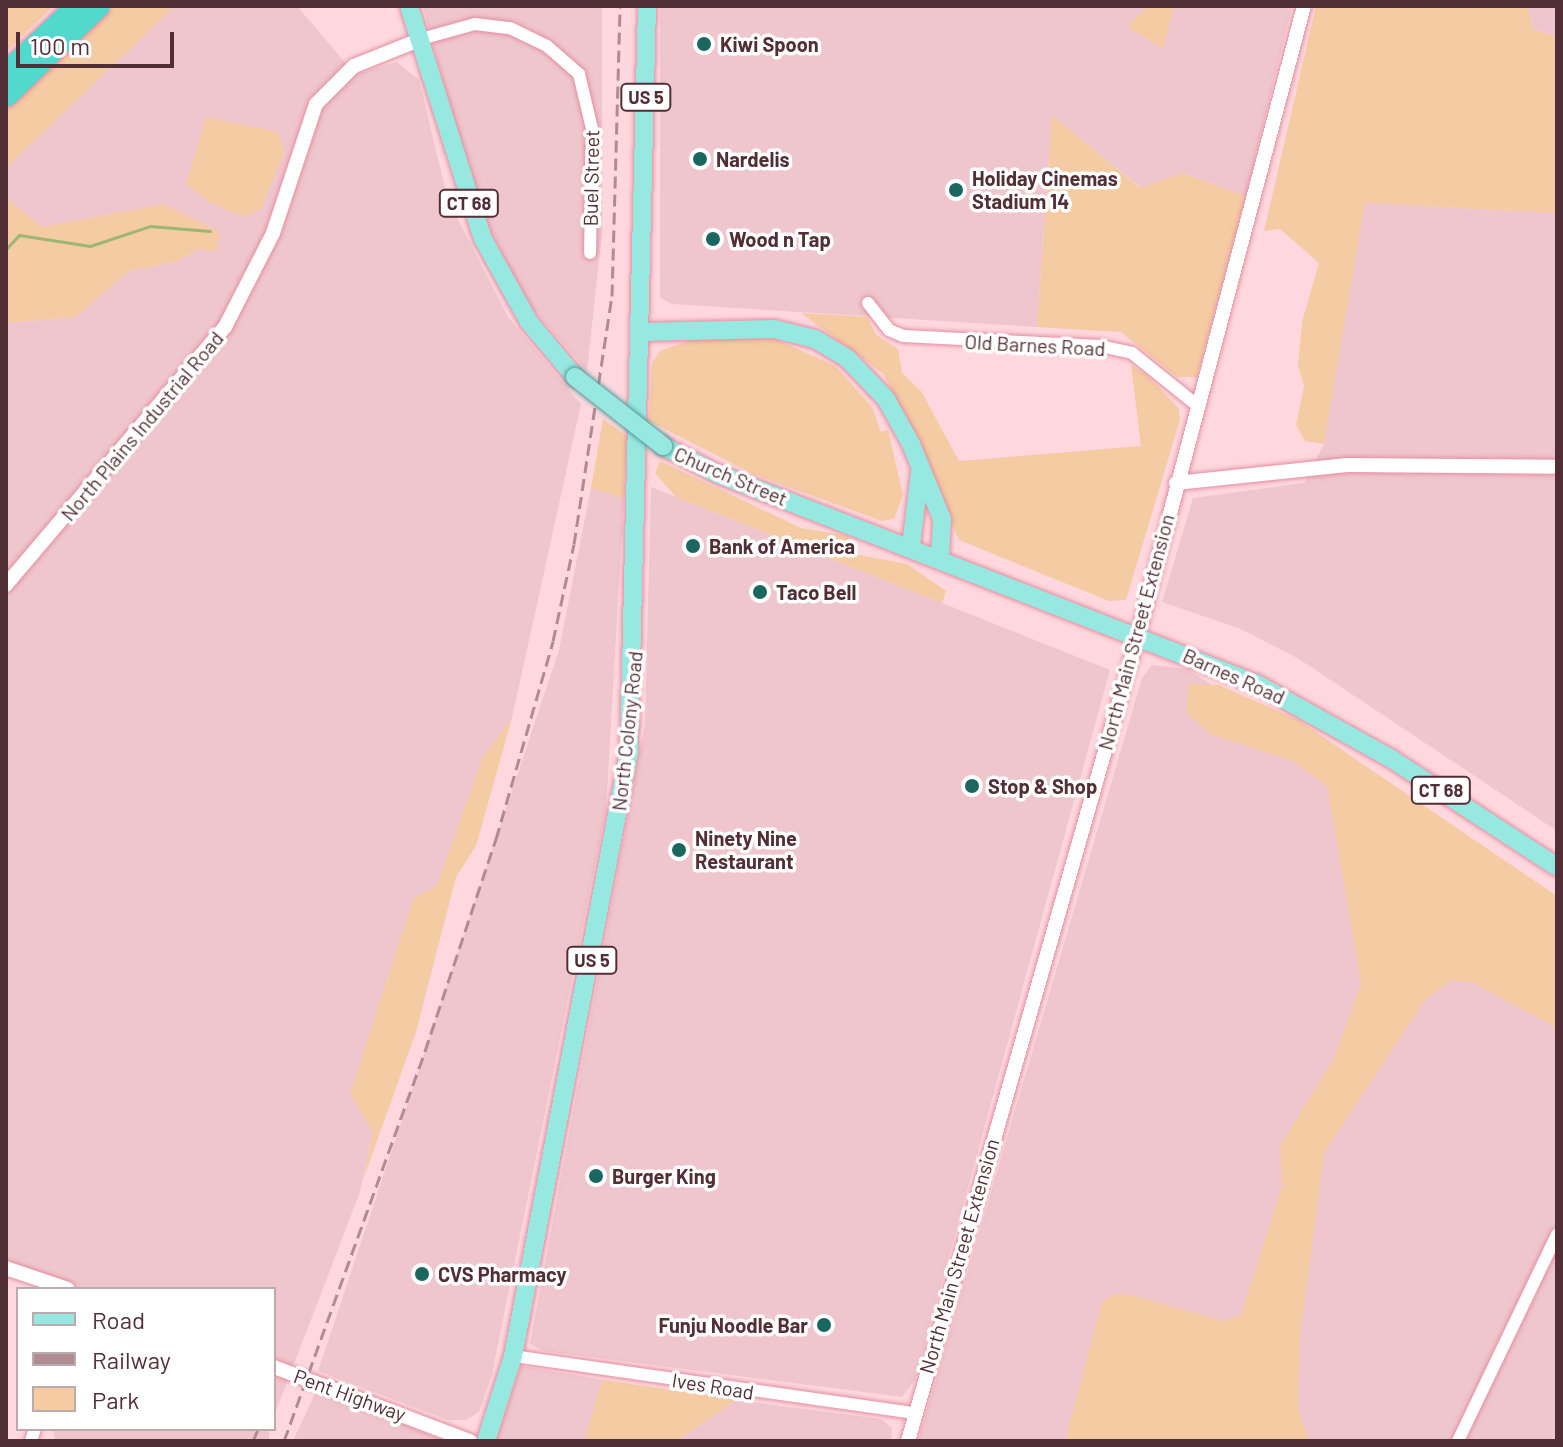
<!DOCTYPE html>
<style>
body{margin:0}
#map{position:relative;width:1563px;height:1447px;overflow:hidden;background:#fed8de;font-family:Barlow,sans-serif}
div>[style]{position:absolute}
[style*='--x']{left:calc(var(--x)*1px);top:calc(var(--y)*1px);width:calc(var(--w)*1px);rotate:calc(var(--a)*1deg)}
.built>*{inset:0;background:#efc6cd;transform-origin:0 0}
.green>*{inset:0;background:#f4cba2}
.stream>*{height:3px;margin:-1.5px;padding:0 1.5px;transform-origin:1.5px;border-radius:1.5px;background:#9cb675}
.roads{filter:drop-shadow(0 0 2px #e58ea0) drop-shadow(0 0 2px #e58ea0)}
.minor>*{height:12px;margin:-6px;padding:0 6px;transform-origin:6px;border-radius:6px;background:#fff}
.tertiary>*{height:14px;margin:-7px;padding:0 7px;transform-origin:7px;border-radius:7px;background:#fff}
.primary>*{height:18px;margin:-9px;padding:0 9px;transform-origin:9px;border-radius:9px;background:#97e8e1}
.motorway>*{height:22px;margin:-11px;padding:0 11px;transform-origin:11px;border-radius:11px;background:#52d9cd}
.rail>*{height:3px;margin-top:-1.5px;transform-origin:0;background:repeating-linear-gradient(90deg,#b08b92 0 12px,transparent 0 18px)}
.bridges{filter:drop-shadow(0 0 2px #529d98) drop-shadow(0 0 2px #529d98)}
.primary-bridge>*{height:18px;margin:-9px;padding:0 9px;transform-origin:9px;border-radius:9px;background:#97e8e1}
.dots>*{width:22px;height:22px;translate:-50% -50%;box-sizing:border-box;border:4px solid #fff;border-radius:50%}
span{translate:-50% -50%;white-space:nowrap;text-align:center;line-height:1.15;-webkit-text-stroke:7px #fff;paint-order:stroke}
.shield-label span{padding:2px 6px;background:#fff;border:2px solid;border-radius:6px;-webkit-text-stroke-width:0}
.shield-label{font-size:18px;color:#522e36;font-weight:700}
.poi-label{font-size:20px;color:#522e36;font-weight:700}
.left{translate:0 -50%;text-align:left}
.right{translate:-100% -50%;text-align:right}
.street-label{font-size:20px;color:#522e36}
.frame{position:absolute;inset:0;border:8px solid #522e36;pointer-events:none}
.legend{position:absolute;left:16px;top:1287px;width:260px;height:144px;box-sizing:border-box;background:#fff;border:2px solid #baabaf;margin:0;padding:10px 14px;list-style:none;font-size:24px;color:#522e36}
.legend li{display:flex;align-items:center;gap:16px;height:40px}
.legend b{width:40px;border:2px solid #baabaf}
.scale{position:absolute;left:16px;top:32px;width:158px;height:36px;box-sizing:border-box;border:4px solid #522e36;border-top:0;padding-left:10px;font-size:24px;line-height:28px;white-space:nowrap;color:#522e36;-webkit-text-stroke:6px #fff;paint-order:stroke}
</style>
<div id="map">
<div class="built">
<i style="clip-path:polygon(175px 6px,297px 6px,355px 74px,397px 62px,419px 80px,448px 200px,508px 317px,581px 404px,512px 718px,482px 759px,437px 886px,413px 899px,350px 1094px,373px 1132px,360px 1192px,274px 1416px,274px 1289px,51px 1289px,6px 1273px,6px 323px,76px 317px,129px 271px,175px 262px,199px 249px,164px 204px,42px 227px,6px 198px,6px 168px)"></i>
<i style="clip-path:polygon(423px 6px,602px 6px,602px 233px,587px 371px,527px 302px,492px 234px,470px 180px)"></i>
<i style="clip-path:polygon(660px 6px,1148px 6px,1127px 26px,1163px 49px,1174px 6px,1292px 6px,1246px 196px,1182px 173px,1141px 188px,1052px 115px,1037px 327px,672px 304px,660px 298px)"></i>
<i style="clip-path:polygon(1527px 6px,1557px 6px,1557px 37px,1533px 29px)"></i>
<i style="clip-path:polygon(1365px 203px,1557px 213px,1557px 831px,1299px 659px,1241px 629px,1162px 602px,1193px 498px,1304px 483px,1324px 444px)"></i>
<i style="clip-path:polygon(651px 487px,1110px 670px,915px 1380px,902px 1397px,543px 1351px,530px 1344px,645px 724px)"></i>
<i style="clip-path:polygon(591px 488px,624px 498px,606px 811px,492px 1374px,479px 1412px,466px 1420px,448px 1420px,318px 1371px,559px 650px)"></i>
<i style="clip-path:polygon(1152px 665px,1187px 669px,1557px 906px,1557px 1441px,1251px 1441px,1102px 1302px,1065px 1441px,918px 1441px,1142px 678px)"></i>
<i style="clip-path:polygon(521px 1366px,605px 1380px,584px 1441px,496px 1441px)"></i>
<i style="clip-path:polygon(318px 1387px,444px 1441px,293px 1441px)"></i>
<i style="clip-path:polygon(736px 1400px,881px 1419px,892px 1428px,891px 1441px,677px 1441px)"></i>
<i style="left:54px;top:1429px;width:215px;height:13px"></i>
</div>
<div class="green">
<i style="clip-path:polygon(6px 6px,53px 6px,6px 52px)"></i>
<i style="clip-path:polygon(115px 6px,175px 6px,6px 168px,6px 111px)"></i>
<i style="clip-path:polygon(1148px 6px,1174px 6px,1163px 49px,1127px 26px)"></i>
<i style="clip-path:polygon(1316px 6px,1527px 6px,1533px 29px,1557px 37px,1557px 213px,1365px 203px,1324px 444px,1305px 441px,1296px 425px,1304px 386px,1298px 366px,1302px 322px,1319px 263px,1280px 229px,1264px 231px)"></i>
<i style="clip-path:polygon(1052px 115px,1140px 188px,1182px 173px,1246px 196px,1197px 377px,1177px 377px,1121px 332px,1037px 327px)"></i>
<i style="clip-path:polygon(206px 117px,278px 132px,284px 152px,261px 209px,246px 217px,212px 204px,186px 184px)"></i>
<i style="clip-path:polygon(6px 198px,42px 227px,164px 204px,220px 232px,216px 252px,199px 249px,175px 262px,129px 271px,76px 317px,6px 323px)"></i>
<i style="clip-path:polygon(801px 313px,867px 317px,876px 335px,898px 349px,902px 373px,921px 391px,959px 461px,1141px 446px,1131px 365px,1147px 375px,1179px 409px,1180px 420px,1126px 600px,1109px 601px,959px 540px,884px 374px)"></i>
<i style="clip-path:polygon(766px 335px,835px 366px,872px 407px,881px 432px,888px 430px,903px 495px,894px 519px,882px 521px,753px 474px,649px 421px,652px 363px,660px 351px,691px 340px)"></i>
<i style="clip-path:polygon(603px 419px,627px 436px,624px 498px,591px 488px)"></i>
<i style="clip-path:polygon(660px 461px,801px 528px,849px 536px,849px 553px,907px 564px,946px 591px,942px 603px,676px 497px,655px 473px)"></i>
<i style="clip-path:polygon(1189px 684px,1219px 685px,1298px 720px,1557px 896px,1557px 1028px,1474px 983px,1452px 980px,1426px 999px,1324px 1153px,1300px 1337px,1298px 1408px,1309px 1441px,1065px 1441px,1102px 1302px,1114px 1294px,1132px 1295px,1223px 1321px,1241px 1315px,1282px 1186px,1280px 1146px,1334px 1058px,1361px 984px,1327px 786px,1293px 761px,1210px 734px,1187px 713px)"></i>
<i style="clip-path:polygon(512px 718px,476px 846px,456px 877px,416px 1032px,363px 1180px,373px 1132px,350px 1094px,413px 899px,437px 886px,482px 759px)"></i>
<i style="clip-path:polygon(602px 1381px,605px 1380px,736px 1400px,677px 1441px,584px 1441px)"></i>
</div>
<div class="stream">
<i style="--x:6;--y:249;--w:19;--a:-47"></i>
<i style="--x:19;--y:235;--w:72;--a:8.8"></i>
<i style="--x:90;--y:246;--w:63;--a:-18.4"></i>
<i style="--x:150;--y:226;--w:60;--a:4.8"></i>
</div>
<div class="roads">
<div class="minor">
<i style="--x:421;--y:39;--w:56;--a:-15.5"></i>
<i style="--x:475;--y:24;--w:35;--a:7"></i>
<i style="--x:510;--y:28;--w:41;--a:25.9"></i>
<i style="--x:547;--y:46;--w:43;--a:41.2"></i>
<i style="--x:579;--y:74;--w:57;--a:76.7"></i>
<i style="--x:592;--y:129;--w:124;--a:90.9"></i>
<i style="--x:868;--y:303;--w:34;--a:52"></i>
<i style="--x:889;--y:330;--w:15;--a:23"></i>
<i style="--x:903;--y:336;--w:197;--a:2.9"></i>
<i style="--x:1100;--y:346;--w:33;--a:12"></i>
<i style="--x:1132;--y:353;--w:85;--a:38.8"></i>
<i style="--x:513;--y:1356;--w:405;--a:8.1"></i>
<i style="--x:31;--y:1441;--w:13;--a:-72"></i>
<i style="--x:1458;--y:1441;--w:229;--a:-64.4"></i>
</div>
<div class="tertiary">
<i style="--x:1176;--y:483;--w:172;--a:-6"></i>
<i style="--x:1347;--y:465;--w:210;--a:0.5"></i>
<i style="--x:6;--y:585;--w:338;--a:-49.7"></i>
<i style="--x:225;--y:327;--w:106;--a:-62.9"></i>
<i style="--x:273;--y:233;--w:136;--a:-71.6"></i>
<i style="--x:316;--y:104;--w:54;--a:-45"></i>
<i style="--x:354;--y:66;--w:72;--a:-21.9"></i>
<i style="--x:6;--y:1268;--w:65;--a:18.7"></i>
<i style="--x:274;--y:1367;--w:210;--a:20.7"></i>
<i style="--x:908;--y:1441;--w:838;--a:-74.07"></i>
<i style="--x:1138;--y:635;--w:651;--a:-75.22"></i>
</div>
<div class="primary">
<i style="--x:409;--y:6;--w:244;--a:72.4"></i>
<i style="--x:483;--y:239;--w:95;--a:61"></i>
<i style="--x:529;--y:322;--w:72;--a:50.1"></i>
<i style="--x:642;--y:332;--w:132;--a:-1.3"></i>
<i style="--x:774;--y:329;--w:42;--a:13.7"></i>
<i style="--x:815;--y:339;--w:37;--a:31"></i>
<i style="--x:847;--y:358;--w:57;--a:46.4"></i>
<i style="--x:886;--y:399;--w:51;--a:60.9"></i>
<i style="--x:911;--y:444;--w:81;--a:67.5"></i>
<i style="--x:942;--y:519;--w:37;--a:93"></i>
<i style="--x:663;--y:446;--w:62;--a:27"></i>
<i style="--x:718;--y:474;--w:578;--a:21.29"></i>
<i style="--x:1257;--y:684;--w:152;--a:29.1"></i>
<i style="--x:1390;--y:758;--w:199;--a:33.1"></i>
<i style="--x:911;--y:546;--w:75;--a:-83.1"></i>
<i style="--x:486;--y:1441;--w:89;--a:-72.4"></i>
<i style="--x:513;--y:1356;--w:615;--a:-79.13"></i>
<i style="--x:629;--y:752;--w:746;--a:-88.62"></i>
</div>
<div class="motorway">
<i style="--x:6;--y:73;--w:92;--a:-43.2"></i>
<i style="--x:6;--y:96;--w:129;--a:-44.1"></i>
</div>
</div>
<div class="rail">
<i style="--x:253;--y:1441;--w:13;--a:-67"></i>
<i style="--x:284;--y:1441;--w:415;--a:-70.1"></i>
<i style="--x:425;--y:1051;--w:224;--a:-71.5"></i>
<i style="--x:496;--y:839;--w:206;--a:-73.9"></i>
<i style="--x:553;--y:641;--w:99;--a:-77.8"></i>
<i style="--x:574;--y:544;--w:251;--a:-81.3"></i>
<i style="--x:612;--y:296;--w:290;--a:-88.4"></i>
</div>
<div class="bridges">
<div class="primary-bridge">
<i style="--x:575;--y:377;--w:112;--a:38.1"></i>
</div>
</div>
<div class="dots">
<i style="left:704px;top:44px;background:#1b6760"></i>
<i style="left:700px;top:159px;background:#1b6760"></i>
<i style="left:956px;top:190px;background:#1b6760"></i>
<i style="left:713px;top:239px;background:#1b6760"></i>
<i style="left:693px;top:546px;background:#1b6760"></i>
<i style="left:760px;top:592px;background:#1b6760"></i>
<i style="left:972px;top:786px;background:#1b6760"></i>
<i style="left:679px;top:850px;background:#1b6760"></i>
<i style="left:596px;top:1176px;background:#1b6760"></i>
<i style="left:422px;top:1274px;background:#1b6760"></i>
<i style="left:824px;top:1325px;background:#1b6760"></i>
</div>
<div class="shield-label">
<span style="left:646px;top:97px">US 5</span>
<span style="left:469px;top:203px">CT 68</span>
<span style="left:1441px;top:790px">CT 68</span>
<span style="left:592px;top:960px">US 5</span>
</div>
<div class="poi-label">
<span class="left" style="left:720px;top:44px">Kiwi Spoon</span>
<span class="left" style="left:716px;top:159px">Nardelis</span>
<span class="left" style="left:972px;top:190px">Holiday Cinemas<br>Stadium 14</span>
<span class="left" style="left:729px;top:239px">Wood n Tap</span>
<span class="left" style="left:709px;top:546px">Bank of America</span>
<span class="left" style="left:776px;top:592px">Taco Bell</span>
<span class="left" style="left:988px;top:786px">Stop &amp; Shop</span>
<span class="left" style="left:695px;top:850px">Ninety Nine<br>Restaurant</span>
<span class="left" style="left:612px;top:1176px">Burger King</span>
<span class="left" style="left:438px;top:1274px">CVS Pharmacy</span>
<span class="right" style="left:808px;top:1325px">Funju Noodle Bar</span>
</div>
<div class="street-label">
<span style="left:591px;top:178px;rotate:-89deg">Buel Street</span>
<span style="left:1035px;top:345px;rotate:3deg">Old Barnes Road</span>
<span style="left:142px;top:426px;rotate:-50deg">North Plains Industrial Road</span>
<span style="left:731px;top:476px;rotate:23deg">Church Street</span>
<span style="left:1136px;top:632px;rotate:-75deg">North Main Street Extension</span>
<span style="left:1234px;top:676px;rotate:24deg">Barnes Road</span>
<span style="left:627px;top:731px;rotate:-84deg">North Colony Road</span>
<span style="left:959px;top:1256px;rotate:-74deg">North Main Street Extension</span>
<span style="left:713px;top:1386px;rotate:9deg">Ives Road</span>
<span style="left:350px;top:1395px;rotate:20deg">Pent Highway</span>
</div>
<div class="frame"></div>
<ul class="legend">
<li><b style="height:10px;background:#97e8e1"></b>Road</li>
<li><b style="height:10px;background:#b08b92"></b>Railway</li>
<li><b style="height:22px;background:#f4cba2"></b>Park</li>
</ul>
<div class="scale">100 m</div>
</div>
